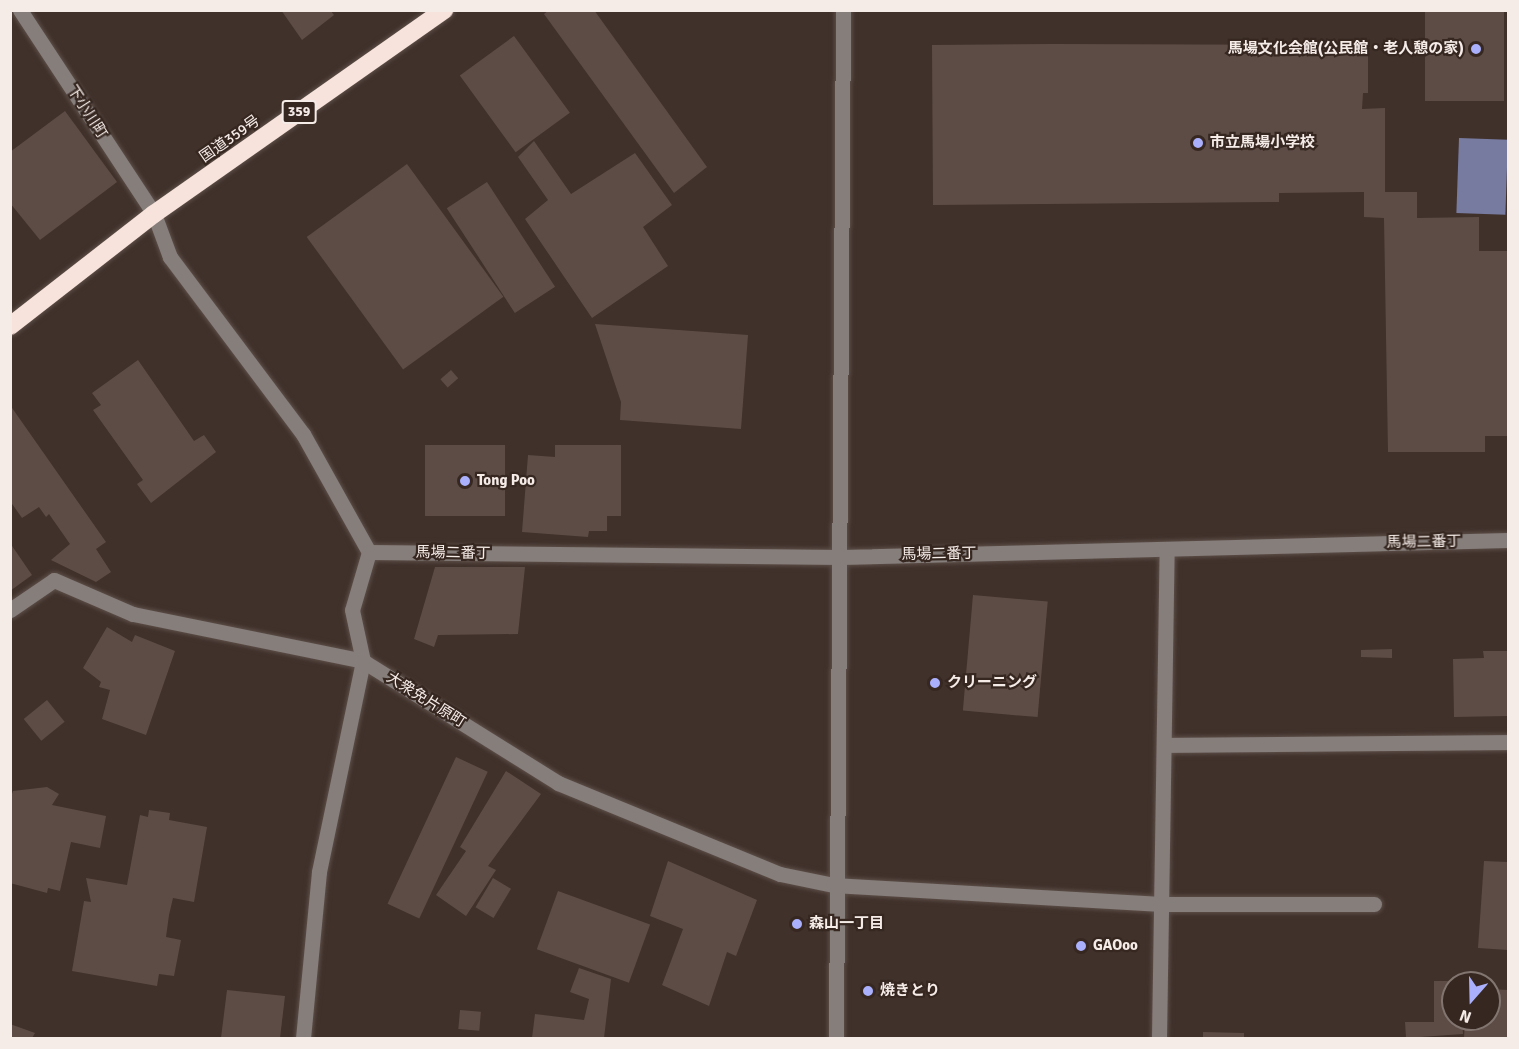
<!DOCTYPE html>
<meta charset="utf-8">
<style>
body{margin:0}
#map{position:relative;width:1519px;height:1049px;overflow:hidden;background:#40312b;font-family:Signika,"Noto Sans JP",sans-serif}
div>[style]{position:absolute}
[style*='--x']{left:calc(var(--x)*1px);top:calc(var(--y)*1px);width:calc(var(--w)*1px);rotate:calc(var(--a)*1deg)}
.water>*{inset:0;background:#777ba0;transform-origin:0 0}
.building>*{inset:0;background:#5d4c46;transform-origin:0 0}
.roads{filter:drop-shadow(0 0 2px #5d4f49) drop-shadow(0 0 2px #5d4f49)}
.minor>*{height:15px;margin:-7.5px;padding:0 7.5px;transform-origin:7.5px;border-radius:7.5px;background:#867e7b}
.highway>*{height:18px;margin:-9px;padding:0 9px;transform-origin:9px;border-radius:9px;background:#f7e3db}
.dots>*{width:16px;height:16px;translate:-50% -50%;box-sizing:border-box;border:3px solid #362721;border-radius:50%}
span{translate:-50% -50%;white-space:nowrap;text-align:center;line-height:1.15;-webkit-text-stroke:4.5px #362721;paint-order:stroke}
.shield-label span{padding:2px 4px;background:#362721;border:2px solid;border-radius:4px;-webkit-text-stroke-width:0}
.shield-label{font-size:14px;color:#f5ebe7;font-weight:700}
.poi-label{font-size:15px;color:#f5ebe7;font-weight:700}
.right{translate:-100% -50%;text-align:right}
.left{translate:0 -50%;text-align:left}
.street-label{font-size:15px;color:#f5ebe7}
.frame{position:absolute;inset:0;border:12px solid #f5ebe7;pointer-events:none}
.north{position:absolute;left:1441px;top:971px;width:60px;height:60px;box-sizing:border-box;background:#362721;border:2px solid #827570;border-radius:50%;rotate:200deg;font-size:16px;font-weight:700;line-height:24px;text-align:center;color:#f5ebe7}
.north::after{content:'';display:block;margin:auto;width:21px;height:27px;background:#aab0fc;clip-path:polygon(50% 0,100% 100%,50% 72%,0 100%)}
</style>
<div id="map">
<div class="water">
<i style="left:1459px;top:138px;width:49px;height:75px;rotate:2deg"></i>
</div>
<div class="building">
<i style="clip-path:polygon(281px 10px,330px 10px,334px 15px,302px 40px)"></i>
<i style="clip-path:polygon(549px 10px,594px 10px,707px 167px,674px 193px,544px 14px)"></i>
<i style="left:1425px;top:10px;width:79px;height:91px"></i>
<i style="left:514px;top:36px;width:95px;height:67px;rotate:54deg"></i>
<i style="clip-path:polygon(1053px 44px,1368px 45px,1368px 93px,1363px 93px,1362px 109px,1385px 108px,1385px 192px,1417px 192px,1417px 218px,1479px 217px,1479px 251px,1508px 251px,1508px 436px,1485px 436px,1485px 452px,1388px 452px,1384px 218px,1364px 217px,1364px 192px,1279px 193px,1279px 202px,933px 205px,932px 45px)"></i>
<i style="clip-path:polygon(65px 111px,117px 182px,40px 240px,10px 203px,10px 152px)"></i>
<i style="clip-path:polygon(534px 141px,571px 194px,635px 153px,672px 205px,643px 227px,668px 266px,592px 318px,525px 219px,548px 200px,518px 157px)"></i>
<i style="left:407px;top:164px;width:164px;height:124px;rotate:54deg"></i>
<i style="left:487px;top:182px;width:125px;height:48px;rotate:57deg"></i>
<i style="clip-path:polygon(595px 324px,748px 335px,741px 429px,620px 420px,621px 402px)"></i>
<i style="clip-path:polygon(138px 360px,194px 441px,204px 435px,216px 452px,151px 503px,137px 484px,143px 480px,93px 410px,101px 405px,92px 393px)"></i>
<i style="left:451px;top:370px;width:11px;height:14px;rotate:49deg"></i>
<i style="clip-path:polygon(10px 405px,106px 542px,96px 549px,111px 572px,96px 582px,51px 560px,70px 544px,49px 514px,46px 517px,39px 507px,22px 518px,10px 501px)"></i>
<i style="left:505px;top:445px;width:71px;height:80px;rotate:90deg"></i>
<i style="clip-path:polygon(555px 445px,621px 445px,621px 516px,607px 516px,607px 531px,589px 531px,588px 537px,522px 532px,528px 455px,555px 457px)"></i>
<i style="clip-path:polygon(10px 543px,32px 575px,10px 591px)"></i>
<i style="clip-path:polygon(435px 567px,525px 567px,518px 634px,438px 635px,434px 647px,414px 639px)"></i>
<i style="left:973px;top:595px;width:75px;height:116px;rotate:5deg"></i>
<i style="clip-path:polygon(107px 627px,132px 642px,135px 635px,175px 651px,146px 735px,102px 719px,110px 690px,99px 687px,101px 682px,83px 668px)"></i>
<i style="clip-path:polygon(1392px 649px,1392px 658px,1361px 657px,1361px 650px)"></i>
<i style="clip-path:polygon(1483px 651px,1508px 651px,1508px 716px,1454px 717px,1453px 659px,1484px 658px)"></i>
<i style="left:47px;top:700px;width:28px;height:30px;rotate:51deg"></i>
<i style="left:456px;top:757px;width:35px;height:162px;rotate:25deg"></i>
<i style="clip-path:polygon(506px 771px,541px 794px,488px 866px,496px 870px,466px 916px,436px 895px,466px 851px,460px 847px)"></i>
<i style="clip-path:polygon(47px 787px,59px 794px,52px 805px,106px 816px,100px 848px,71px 842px,60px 891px,48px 888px,47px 893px,10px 883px,10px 799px,13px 791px)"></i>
<i style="clip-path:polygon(149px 810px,170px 813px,169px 820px,207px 827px,194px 902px,173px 898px,169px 915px,166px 937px,181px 940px,174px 976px,159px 974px,157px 986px,72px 971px,84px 901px,91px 902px,86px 878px,127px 885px,140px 815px,148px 817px)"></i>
<i style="clip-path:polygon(668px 861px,757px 900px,736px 956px,727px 952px,709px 1006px,662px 985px,683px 929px,650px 916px)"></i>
<i style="clip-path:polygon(1484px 861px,1508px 862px,1508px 950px,1478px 948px)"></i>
<i style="left:493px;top:878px;width:21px;height:34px;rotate:31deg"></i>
<i style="left:558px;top:891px;width:98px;height:62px;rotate:20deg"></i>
<i style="clip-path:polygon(579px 968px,611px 979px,604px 1038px,532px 1038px,535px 1014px,584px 1020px,589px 999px,570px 992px)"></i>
<i style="clip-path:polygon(1434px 981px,1462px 981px,1453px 983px,1453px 1019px,1462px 1019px,1463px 1034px,1406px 1038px,1405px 1022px,1434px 1022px)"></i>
<i style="clip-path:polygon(1489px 989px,1508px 990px,1508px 1038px,1464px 1038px,1465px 1019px,1489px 1019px)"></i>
<i style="clip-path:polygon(227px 990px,285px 996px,280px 1038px,221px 1038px)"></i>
<i style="left:460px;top:1010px;width:21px;height:19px;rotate:5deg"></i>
<i style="clip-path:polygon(10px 1024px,35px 1033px,32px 1038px,10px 1038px)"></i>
<i style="clip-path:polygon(1203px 1032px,1244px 1033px,1244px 1038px,1203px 1038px)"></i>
</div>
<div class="roads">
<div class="minor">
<i style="--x:20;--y:10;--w:244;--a:56.7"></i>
<i style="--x:154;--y:214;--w:46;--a:69.6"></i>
<i style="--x:170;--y:257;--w:221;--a:53.1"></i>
<i style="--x:303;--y:434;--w:135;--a:60.8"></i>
<i style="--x:369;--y:552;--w:60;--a:106.3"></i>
<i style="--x:352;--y:610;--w:52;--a:77.8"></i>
<i style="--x:363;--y:661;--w:216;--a:101.8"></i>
<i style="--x:319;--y:872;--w:167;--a:95.5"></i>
<i style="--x:369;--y:552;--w:472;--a:0.6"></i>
<i style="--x:841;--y:557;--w:667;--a:-1.46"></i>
<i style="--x:10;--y:610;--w:53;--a:-34.3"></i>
<i style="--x:54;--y:580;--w:86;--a:23.3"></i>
<i style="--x:133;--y:614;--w:235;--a:11.5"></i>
<i style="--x:363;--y:661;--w:230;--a:32"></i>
<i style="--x:558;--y:783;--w:240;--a:22.3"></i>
<i style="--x:780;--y:874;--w:54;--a:11.7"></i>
<i style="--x:833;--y:885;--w:329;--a:3.3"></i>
<i style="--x:1161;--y:904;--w:213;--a:0"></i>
<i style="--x:1164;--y:745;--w:344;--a:-0.5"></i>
<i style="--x:836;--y:1038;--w:1028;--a:-89.61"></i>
<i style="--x:1159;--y:1038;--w:489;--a:-89.1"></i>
</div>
<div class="highway">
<i style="--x:10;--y:326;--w:182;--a:-37.9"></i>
<i style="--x:154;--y:214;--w:355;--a:-35.1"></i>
</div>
</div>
<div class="dots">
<i style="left:1476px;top:49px;background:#aab0fc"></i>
<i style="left:1198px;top:143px;background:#aab0fc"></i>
<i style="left:465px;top:481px;background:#aab0fc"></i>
<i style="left:935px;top:683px;background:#aab0fc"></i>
<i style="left:797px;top:924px;background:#aab0fc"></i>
<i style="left:1081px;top:946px;background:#aab0fc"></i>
<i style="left:868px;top:991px;background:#aab0fc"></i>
</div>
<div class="shield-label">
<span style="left:299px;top:112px">359</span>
</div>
<div class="poi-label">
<span class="right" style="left:1464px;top:49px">馬場文化会館(公民館・老人憩の家)</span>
<span class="left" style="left:1210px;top:143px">市立馬場小学校</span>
<span class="left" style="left:477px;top:481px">Tong Poo</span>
<span class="left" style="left:947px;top:683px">クリーニング</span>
<span class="left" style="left:809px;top:924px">森山一丁目</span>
<span class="left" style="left:1093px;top:946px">GAOoo</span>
<span class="left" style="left:880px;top:991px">焼きとり</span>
</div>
<div class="street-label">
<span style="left:87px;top:112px;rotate:57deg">下小川町</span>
<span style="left:230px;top:139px;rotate:-35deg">国道359号</span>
<span style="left:1424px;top:542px;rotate:-1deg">馬場二番丁</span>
<span style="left:453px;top:553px;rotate:1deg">馬場二番丁</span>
<span style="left:939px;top:554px;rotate:-1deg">馬場二番丁</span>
<span style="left:426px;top:700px;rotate:32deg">大衆免片原町</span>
</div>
<div class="frame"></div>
<div class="north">N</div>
</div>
